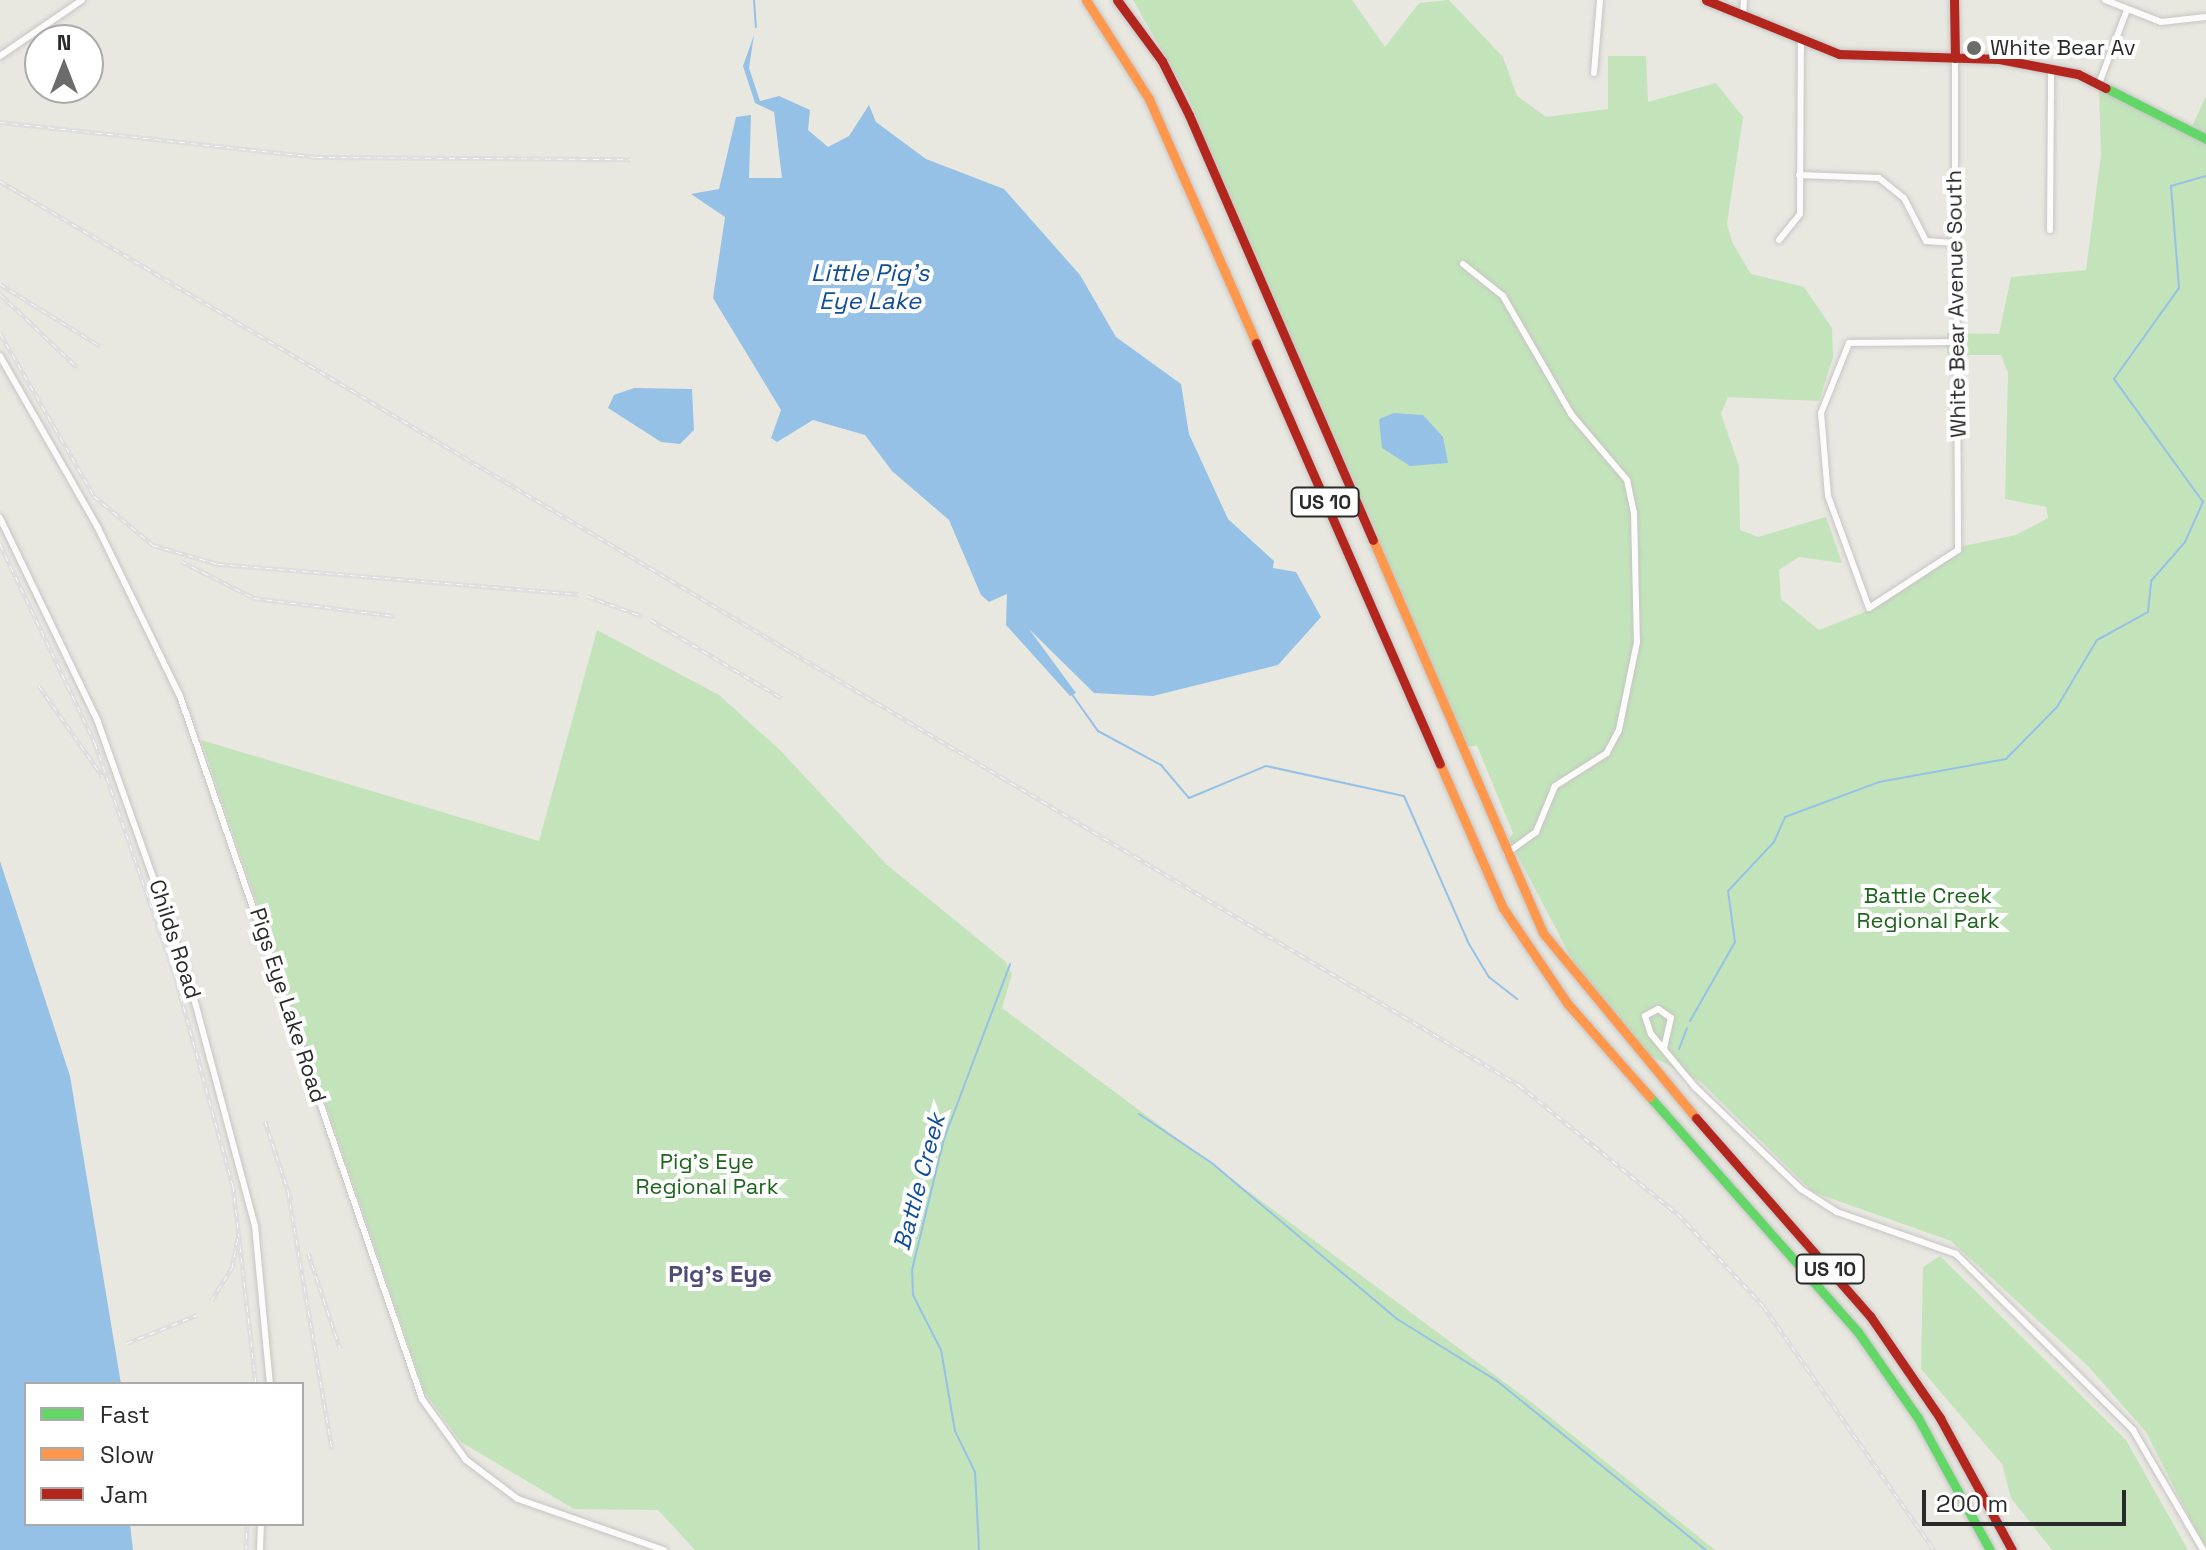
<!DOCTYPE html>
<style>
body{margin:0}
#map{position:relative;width:2206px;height:1550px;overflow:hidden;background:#e8e7e0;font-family:"Space Grotesk",sans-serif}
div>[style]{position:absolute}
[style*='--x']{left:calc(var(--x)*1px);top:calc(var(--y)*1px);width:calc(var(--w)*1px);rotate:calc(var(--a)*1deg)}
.green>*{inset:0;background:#c3e4ba}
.water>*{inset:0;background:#96c1e7}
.stream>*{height:2px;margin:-1px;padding:0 1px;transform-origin:1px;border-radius:1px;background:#96c1e7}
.roads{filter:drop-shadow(0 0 2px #c5c5c5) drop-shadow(0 0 2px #c5c5c5)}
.street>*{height:6px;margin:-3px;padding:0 3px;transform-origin:3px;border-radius:3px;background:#fcfbfa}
.fast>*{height:9px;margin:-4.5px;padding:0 4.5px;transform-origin:4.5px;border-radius:4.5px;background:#63d668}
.slow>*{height:9px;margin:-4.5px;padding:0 4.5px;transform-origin:4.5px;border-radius:4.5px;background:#ff974d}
.jam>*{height:9px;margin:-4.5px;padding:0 4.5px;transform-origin:4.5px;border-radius:4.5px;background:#b3261e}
.rail>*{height:5px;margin-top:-2.5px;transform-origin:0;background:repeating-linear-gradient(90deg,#fff 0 6px,#dedede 0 12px);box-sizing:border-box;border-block:2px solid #dedede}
.dots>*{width:22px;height:22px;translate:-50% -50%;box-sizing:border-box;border:4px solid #fff;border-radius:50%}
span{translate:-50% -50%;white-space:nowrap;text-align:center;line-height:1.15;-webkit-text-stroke:8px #fff;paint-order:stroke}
.shield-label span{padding:2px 6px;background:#fff;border:2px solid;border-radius:6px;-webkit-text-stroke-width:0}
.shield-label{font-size:20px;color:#2a2a2a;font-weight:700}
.poi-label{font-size:22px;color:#2a2a2a}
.left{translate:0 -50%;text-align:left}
.street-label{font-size:22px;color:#2a2a2a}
.park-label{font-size:22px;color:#1c651d}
.water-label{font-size:24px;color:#124d97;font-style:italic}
.neighbourhood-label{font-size:24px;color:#4e4c79;font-weight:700}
.legend{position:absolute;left:24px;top:1382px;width:280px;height:144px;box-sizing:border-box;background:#fff;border:2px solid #aaa;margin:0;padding:10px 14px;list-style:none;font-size:24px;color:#2a2a2a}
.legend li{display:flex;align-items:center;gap:16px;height:40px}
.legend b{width:40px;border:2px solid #aaa}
.north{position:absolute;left:24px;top:24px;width:80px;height:80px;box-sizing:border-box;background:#fff;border:2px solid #aaa;border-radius:50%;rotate:0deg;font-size:22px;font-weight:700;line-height:32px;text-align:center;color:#2a2a2a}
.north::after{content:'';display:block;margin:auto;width:28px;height:36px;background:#6c6c6a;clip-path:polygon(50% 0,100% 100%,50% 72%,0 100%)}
.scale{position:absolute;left:1922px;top:1490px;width:204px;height:36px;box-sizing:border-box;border:4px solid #2a2a2a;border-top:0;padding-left:10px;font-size:24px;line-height:28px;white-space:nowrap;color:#2a2a2a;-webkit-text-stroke:6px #fff;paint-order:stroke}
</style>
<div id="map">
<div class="green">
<i style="clip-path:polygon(1133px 0,1352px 0,1385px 47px,1419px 3px,1449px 0,1503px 57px,1517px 96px,1546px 117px,1608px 109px,1608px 56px,1646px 56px,1648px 102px,1716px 83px,1743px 117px,1727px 224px,1732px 242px,1751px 274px,1804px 287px,1832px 328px,1833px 357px,1819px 401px,1728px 397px,1721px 414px,1739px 466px,1740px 530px,1758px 537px,1826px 517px,1842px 563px,1799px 557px,1779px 570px,1781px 599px,1819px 630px,1867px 611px,1964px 546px,2016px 535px,2048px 518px,2046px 507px,2005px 499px,2008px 373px,2001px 355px,1947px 355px,1947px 333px,1999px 334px,2011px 277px,2086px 270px,2101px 155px,2099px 89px,2190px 131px,2206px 96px,2206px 1550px,2146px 1432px,2088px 1366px,1951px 1241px,1813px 1192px,1701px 1082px,1651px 1056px,1579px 973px,1509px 839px,1513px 833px,1477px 746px,1457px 746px,1267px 302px,1189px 98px)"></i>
<i style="clip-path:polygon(597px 630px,719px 695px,781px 751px,886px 864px,1005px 961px,1012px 974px,1002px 1008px,1535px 1405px,1715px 1550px,695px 1550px,658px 1510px,574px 1509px,461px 1442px,425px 1393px,201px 740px,539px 841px)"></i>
<i style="clip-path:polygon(1940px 1256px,2126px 1440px,2188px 1550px,2052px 1550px,2011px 1498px,2002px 1464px,1921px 1369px,1923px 1267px)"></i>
</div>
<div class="water">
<i style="clip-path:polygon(754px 35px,749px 68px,760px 101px,779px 96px,810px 110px,808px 130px,828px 147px,849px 136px,869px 105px,876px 122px,926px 159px,1004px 189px,1080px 275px,1116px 337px,1181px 384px,1189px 434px,1228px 519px,1274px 561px,1273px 568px,1296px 572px,1321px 617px,1278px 665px,1153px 696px,1094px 693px,1029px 629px,1076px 693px,1070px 696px,1006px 625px,1007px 594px,989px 602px,981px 595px,949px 520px,892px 471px,865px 435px,813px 420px,777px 442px,771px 438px,781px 410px,713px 298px,725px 217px,691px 194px,719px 189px,736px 117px,751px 115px,749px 178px,782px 178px,774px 112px,755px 103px,743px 66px)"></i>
<i style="clip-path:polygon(634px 388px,692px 389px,694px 430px,680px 444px,661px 442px,608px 408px,614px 395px)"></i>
<i style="clip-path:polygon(1394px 413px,1423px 415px,1443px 437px,1448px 463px,1410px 466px,1382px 448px,1379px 419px)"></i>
<i style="clip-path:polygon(0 861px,70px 1076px,121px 1384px,26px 1384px,26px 1524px,130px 1524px,133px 1550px,0 1550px)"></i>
</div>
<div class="stream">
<i style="--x:754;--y:0;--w:27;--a:86"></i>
<i style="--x:1071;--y:693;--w:47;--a:54.6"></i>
<i style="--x:1098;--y:731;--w:72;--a:28.4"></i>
<i style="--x:1161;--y:765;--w:43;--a:49.7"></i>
<i style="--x:1189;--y:798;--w:83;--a:-22.6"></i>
<i style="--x:1266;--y:766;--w:141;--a:12.3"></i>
<i style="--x:1404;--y:796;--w:162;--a:66.3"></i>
<i style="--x:1469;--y:944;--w:39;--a:59"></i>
<i style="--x:1489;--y:977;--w:36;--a:38"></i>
<i style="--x:1690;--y:1021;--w:91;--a:-60.3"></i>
<i style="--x:1735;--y:942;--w:51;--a:-97.8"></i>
<i style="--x:1728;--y:891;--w:67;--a:-46.8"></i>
<i style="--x:1774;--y:842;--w:27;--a:-66"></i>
<i style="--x:1785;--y:817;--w:100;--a:-20.4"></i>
<i style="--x:1879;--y:782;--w:129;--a:-10.3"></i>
<i style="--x:2006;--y:759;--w:73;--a:-45.6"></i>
<i style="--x:2057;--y:707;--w:78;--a:-59.2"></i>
<i style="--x:2097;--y:640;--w:58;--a:-28.8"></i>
<i style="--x:2148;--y:612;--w:31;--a:-84"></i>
<i style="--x:2151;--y:581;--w:52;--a:-48.9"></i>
<i style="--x:2185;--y:542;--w:44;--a:-65.8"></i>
<i style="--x:2203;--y:502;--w:152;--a:-125.9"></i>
<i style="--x:2114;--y:379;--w:112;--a:-54.5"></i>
<i style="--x:2179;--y:288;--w:102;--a:-94.5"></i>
<i style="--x:2171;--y:186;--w:36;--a:-16"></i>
<i style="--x:1679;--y:1049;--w:22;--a:-69"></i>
<i style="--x:1139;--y:1114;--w:89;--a:34"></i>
<i style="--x:1213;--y:1164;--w:241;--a:40.1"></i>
<i style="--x:1397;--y:1319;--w:118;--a:31.8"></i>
<i style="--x:1497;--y:1381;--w:269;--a:39"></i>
<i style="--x:979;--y:1550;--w:78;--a:-92.9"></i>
<i style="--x:975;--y:1472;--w:46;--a:-116"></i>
<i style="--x:955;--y:1431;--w:82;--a:-99.8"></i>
<i style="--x:941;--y:1350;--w:62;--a:-117"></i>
<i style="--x:913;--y:1295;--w:25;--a:-92"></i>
<i style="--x:912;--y:1270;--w:135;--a:-76.3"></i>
<i style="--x:944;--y:1139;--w:187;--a:-69.3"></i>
</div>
<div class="roads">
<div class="street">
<i style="--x:2105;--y:0;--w:60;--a:21.4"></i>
<i style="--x:2161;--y:22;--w:45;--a:-6.3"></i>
<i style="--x:1743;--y:17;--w:17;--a:-87"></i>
<i style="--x:0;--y:56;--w:99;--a:-34.3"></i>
<i style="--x:1955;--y:58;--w:185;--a:90"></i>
<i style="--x:1955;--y:243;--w:99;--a:88.8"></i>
<i style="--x:1957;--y:342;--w:208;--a:89.7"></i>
<i style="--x:1958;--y:550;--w:106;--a:146.9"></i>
<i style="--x:1869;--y:608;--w:119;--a:-110.1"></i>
<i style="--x:1828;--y:496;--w:83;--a:-94.8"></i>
<i style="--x:1821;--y:413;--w:75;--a:-68.2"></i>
<i style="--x:1849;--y:343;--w:108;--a:-0.5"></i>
<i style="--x:1594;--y:73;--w:73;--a:-85.3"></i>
<i style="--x:2100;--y:81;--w:76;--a:-69.2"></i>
<i style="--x:1799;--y:175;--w:80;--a:2.1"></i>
<i style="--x:1879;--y:178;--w:32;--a:39"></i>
<i style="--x:1904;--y:198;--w:48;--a:62.9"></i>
<i style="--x:1926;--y:241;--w:29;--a:4"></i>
<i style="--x:2050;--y:230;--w:162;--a:-89.6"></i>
<i style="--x:1779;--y:240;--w:33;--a:-51"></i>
<i style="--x:1800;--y:214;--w:171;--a:-89.7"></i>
<i style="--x:1463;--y:264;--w:51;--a:38.7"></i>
<i style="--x:1503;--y:296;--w:136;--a:60"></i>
<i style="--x:1571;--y:414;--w:87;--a:49.7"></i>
<i style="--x:1627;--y:480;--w:34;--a:78"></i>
<i style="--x:1634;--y:513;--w:129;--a:88.7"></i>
<i style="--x:1637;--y:642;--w:90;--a:101.6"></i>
<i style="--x:1619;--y:730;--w:26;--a:118"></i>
<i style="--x:1607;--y:753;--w:62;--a:147.6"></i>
<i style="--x:1555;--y:786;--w:50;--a:112.4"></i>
<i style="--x:1536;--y:832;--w:36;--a:144"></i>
<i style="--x:0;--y:356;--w:196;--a:60.3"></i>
<i style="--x:97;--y:526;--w:189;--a:64"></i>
<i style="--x:180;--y:696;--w:743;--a:71"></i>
<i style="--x:422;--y:1399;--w:75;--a:54.2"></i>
<i style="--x:466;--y:1460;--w:65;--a:36.9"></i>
<i style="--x:518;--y:1499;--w:155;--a:19.3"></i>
<i style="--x:0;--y:518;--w:226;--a:64.3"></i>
<i style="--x:98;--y:722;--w:269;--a:70.5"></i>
<i style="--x:188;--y:976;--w:259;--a:75"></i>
<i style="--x:255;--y:1226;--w:159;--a:84.6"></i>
<i style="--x:1664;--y:1048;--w:31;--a:-77"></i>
<i style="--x:1671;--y:1018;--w:16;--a:-145"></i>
<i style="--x:1658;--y:1009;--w:15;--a:152"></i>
<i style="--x:1645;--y:1016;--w:19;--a:72"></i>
<i style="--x:1651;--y:1034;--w:69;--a:50.3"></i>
<i style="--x:1695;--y:1087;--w:147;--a:43.9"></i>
<i style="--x:1801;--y:1189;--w:43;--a:32.6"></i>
<i style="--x:1837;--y:1212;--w:126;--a:19.4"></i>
<i style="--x:1956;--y:1254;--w:250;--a:44.8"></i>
<i style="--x:2133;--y:1430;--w:139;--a:59.7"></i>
<i style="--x:260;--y:1550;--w:26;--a:-88"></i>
</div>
<div class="fast">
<i style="--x:2106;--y:88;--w:112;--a:27"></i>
<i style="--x:1650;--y:1097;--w:314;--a:48.5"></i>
<i style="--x:1858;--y:1332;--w:105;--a:55.1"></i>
<i style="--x:1918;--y:1418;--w:150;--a:61.4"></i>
</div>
<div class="slow">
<i style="--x:1086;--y:0;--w:117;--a:57.5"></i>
<i style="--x:1149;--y:99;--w:266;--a:66.3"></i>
<i style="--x:1373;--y:540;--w:428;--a:66.6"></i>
<i style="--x:1543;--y:933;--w:240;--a:50.4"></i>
<i style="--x:1440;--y:764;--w:157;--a:66.4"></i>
<i style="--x:1503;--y:908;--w:115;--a:56"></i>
<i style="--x:1567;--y:1003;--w:125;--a:48.6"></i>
</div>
<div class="jam">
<i style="--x:1117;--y:0;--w:76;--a:53.6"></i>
<i style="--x:1162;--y:61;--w:60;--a:63.4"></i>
<i style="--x:1189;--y:115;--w:463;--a:66.6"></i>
<i style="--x:1706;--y:0;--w:144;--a:22.1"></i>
<i style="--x:1839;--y:54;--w:160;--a:1.8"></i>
<i style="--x:1999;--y:59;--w:80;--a:10.8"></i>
<i style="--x:2078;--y:74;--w:31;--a:27"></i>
<i style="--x:1954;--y:0;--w:58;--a:89"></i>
<i style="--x:1256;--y:343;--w:459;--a:66.4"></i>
<i style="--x:1696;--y:1118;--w:264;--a:48.7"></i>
<i style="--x:1870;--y:1316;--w:124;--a:55.5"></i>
<i style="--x:1940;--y:1418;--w:150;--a:61.4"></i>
</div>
</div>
<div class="rail">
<i style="--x:0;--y:122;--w:319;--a:6.3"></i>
<i style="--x:317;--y:157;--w:314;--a:0.4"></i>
<i style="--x:0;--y:181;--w:1768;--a:30.76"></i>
<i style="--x:1519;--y:1085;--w:205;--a:39.1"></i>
<i style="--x:1678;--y:1214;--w:127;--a:47.2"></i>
<i style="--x:1764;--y:1307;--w:297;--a:55"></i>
<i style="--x:0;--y:284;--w:118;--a:31.8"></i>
<i style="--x:0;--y:294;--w:106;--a:43.5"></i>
<i style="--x:0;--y:333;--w:188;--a:60"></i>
<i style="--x:94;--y:496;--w:77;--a:39.7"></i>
<i style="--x:153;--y:545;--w:68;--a:16.3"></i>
<i style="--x:218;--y:564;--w:362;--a:4.8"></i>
<i style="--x:0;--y:544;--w:221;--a:64.5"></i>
<i style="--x:95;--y:743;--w:242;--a:71"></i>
<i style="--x:174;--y:972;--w:222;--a:74.6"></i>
<i style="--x:233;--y:1186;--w:199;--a:83.4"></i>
<i style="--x:181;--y:561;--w:82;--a:26.9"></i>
<i style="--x:254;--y:598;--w:142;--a:7.3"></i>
<i style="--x:587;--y:596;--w:59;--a:20"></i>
<i style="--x:651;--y:620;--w:152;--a:30.8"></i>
<i style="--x:39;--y:686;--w:111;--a:54.9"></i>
<i style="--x:265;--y:1121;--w:83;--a:71.8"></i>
<i style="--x:288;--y:1192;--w:261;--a:80.3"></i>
<i style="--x:308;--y:1253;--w:100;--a:71.4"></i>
<i style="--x:211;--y:1301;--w:39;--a:-58"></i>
<i style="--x:232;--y:1268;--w:33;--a:-79"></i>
<i style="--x:127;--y:1343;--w:75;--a:-21.8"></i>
<i style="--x:246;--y:1550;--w:26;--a:-88"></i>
</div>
<div class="dots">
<i style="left:1974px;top:48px;background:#6c6c6a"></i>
</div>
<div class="shield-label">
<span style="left:1325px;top:502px">US 10</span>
<span style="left:1830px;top:1269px">US 10</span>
</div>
<div class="poi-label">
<span class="left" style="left:1990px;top:48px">White Bear Av</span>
</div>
<div class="street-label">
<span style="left:1956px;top:304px;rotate:-91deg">White Bear Avenue South</span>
<span style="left:175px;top:939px;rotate:72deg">Childs Road</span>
<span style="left:288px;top:1005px;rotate:72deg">Pigs Eye Lake Road</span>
</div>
<div class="park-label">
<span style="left:1928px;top:908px">Battle Creek<br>Regional Park</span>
<span style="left:707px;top:1174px">Pig's Eye<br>Regional Park</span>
</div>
<div class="water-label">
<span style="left:870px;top:287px">Little Pig's<br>Eye Lake</span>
<span style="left:919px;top:1182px;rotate:-75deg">Battle Creek</span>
</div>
<div class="neighbourhood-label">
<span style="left:720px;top:1274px">Pig's Eye</span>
</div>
<ul class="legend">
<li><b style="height:10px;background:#63d668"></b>Fast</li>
<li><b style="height:10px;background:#ff974d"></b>Slow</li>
<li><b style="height:10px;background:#b3261e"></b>Jam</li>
</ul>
<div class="north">N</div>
<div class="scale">200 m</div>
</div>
